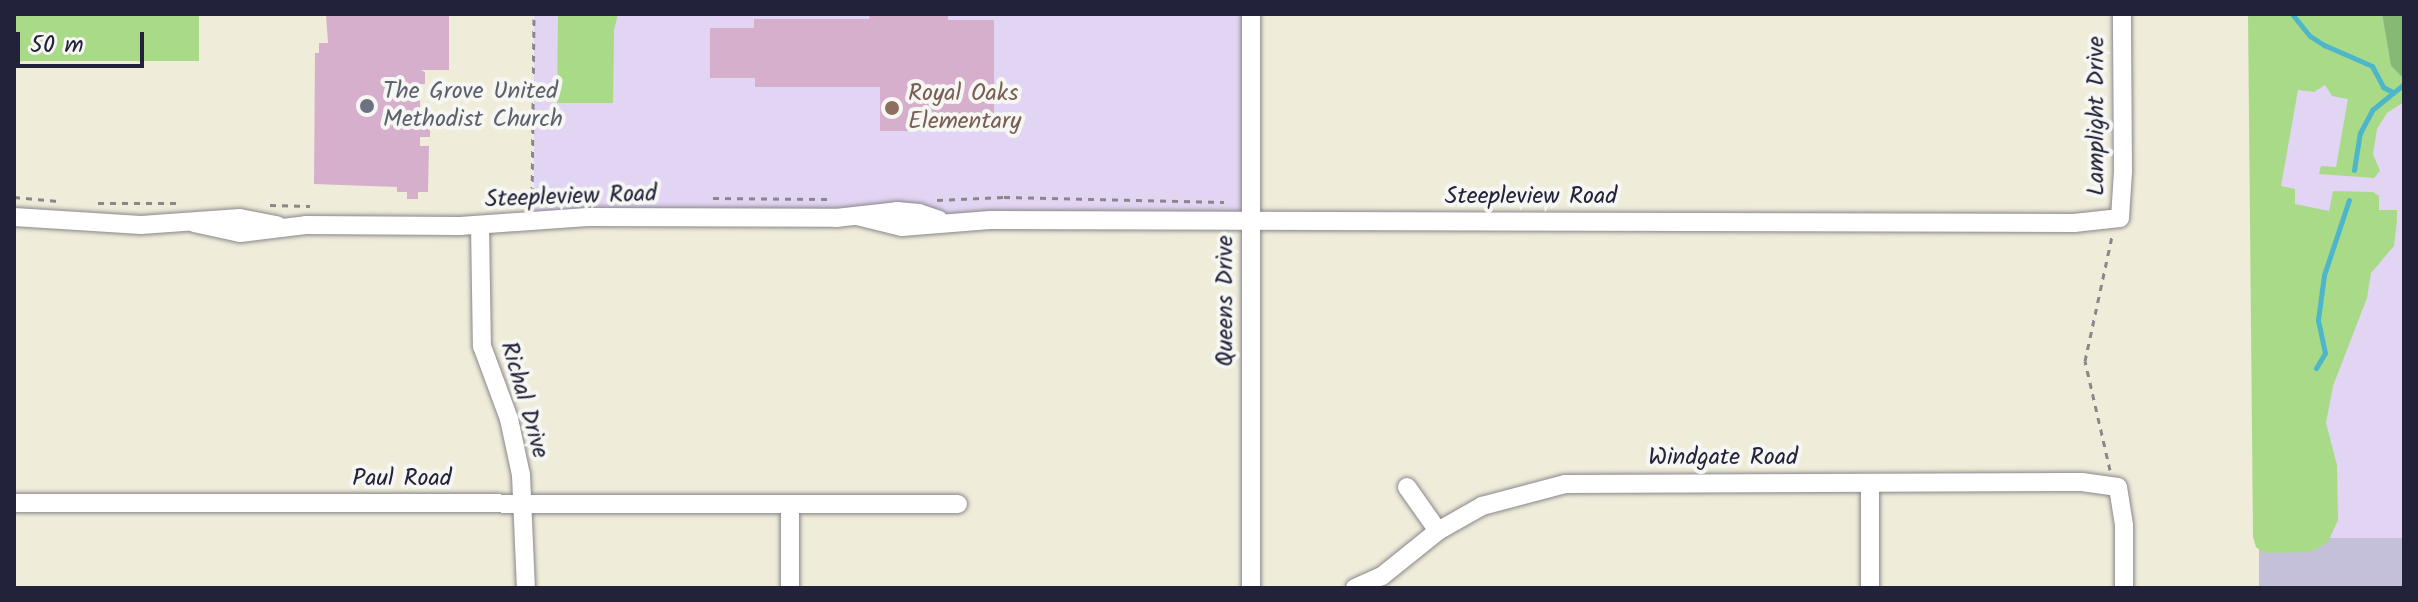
<!DOCTYPE html>
<style>
body{margin:0}
#map{position:relative;width:2418px;height:602px;overflow:hidden;background:#f0ecda;font-family:Kalam,sans-serif}
div>[style]{position:absolute}
[style*='--x']{left:calc(var(--x)*1px);top:calc(var(--y)*1px);width:calc(var(--w)*1px);rotate:calc(var(--a)*1deg)}
.built>*{inset:0;background:#e2d4f3;transform-origin:0 0}
.industrial>*{inset:0;background:#c5c0da;transform-origin:0 0}
.green>*{inset:0;background:#a9da88;transform-origin:0 0}
.forest>*{inset:0;background:#86ba74}
.stream>*{height:5px;margin:-2.5px;padding:0 2.5px;transform-origin:2.5px;border-radius:2.5px;background:#4db6cb}
.building>*{inset:0;background:#d6afcd}
.path>*{height:3px;margin-top:-1.5px;transform-origin:0;background:repeating-linear-gradient(90deg,#89878a 0 6px,transparent 0 12px)}
.roads{filter:drop-shadow(0 0 2px #89878a) drop-shadow(0 0 2px #89878a)}
.minor>*{height:18px;margin:-9px;padding:0 9px;transform-origin:9px;border-radius:9px;background:#fff}
.dots>*{width:22px;height:22px;translate:-50% -50%;box-sizing:border-box;border:4px solid #f6f6f2;border-radius:50%}
span{translate:-50% -50%;white-space:nowrap;text-align:center;line-height:1.15;-webkit-text-stroke:8px #f6f6f2;paint-order:stroke}
.worship-label{font-size:24px;color:#5b616d}
.left{translate:0 -50%;text-align:left}
.education-label{font-size:24px;color:#785e54}
.street-label{font-size:24px;color:#22223b}
.frame{position:absolute;inset:0;border:16px solid #22223b;pointer-events:none}
.scale{position:absolute;left:16px;top:32px;width:128px;height:36px;box-sizing:border-box;border:4px solid #22223b;border-top:0;padding-left:10px;font-size:24px;line-height:28px;white-space:nowrap;color:#22223b;-webkit-text-stroke:6px #f6f6f2;paint-order:stroke}
</style>
<div id="map">
<div class="built">
<i style="left:534px;top:14px;width:717px;height:206px"></i>
<i style="left:2256px;top:14px;width:148px;height:524px"></i>
</div>
<div class="industrial">
<i style="left:2259px;top:538px;width:145px;height:50px"></i>
</div>
<div class="green">
<i style="left:14px;top:14px;width:185px;height:47px"></i>
<i style="clip-path:polygon(558px 14px,618px 14px,614px 30px,613px 103px,557px 103px)"></i>
<i style="clip-path:polygon(2248px 14px,2382px 14px,2391px 66px,2404px 79px,2404px 102px,2387px 113px,2377px 129px,2373px 154px,2380px 171px,2374px 178px,2319px 174px,2321px 166px,2336px 167px,2348px 99px,2332px 96px,2325px 85px,2314px 92px,2298px 90px,2281px 186px,2295px 189px,2295px 204px,2329px 211px,2333px 191px,2373px 192px,2379px 196px,2379px 210px,2397px 210px,2397px 221px,2394px 246px,2371px 273px,2367px 298px,2333px 386px,2326px 423px,2337px 465px,2338px 520px,2328px 542px,2311px 552px,2264px 553px,2256px 547px,2253px 537px)"></i>
</div>
<div class="forest">
<i style="clip-path:polygon(2382px 14px,2404px 14px,2404px 79px,2391px 66px)"></i>
</div>
<div class="stream">
<i style="--x:2292;--y:14;--w:28;--a:51"></i>
<i style="--x:2310;--y:36;--w:17;--a:33"></i>
<i style="--x:2324;--y:45;--w:52;--a:23.6"></i>
<i style="--x:2372;--y:66;--w:24;--a:62"></i>
<i style="--x:2383;--y:87;--w:11;--a:27"></i>
<i style="--x:2354;--y:170;--w:37;--a:-81"></i>
<i style="--x:2360;--y:133;--w:26;--a:-62"></i>
<i style="--x:2372;--y:110;--w:41;--a:-39.1"></i>
<i style="--x:2316;--y:368;--w:17;--a:-59"></i>
<i style="--x:2325;--y:353;--w:34;--a:-102"></i>
<i style="--x:2318;--y:320;--w:45;--a:-82.4"></i>
<i style="--x:2324;--y:275;--w:79;--a:-71.6"></i>
</div>
<div class="building">
<i style="clip-path:polygon(420px 14px,449px 16px,449px 70px,421px 70px,425px 72px,425px 84px,420px 84px,420px 128px,430px 128px,430px 137px,420px 137px,420px 146px,429px 146px,428px 192px,418px 192px,418px 199px,407px 199px,407px 192px,397px 192px,397px 187px,314px 184px,315px 53px,319px 53px,319px 43px,328px 43px,326px 15px)"></i>
<i style="clip-path:polygon(868px 14px,948px 14px,948px 20px,994px 20px,994px 131px,880px 131px,880px 87px,755px 87px,755px 78px,710px 78px,710px 28px,754px 28px,754px 19px,870px 19px)"></i>
</div>
<div class="path">
<i style="--x:14;--y:197;--w:44;--a:5.2"></i>
<i style="--x:713;--y:198;--w:116;--a:0.5"></i>
<i style="--x:937;--y:200;--w:67;--a:-2.6"></i>
<i style="--x:1004;--y:197;--w:220;--a:1.3"></i>
<i style="--x:98;--y:203;--w:84;--a:0"></i>
<i style="--x:270;--y:205;--w:40;--a:1.4"></i>
<i style="--x:532;--y:205;--w:191;--a:-89.4"></i>
<i style="--x:1232;--y:238;--w:44;--a:90"></i>
<i style="--x:2110;--y:470;--w:112;--a:-102.9"></i>
<i style="--x:2085;--y:361;--w:128;--a:-77.8"></i>
</div>
<div class="roads">
<div class="minor">
<i style="--x:1251;--y:14;--w:574;--a:90"></i>
<i style="--x:857;--y:216;--w:46;--a:13.7"></i>
<i style="--x:902;--y:227;--w:88;--a:-4.5"></i>
<i style="--x:990;--y:220;--w:1084;--a:0.16"></i>
<i style="--x:2074;--y:223;--w:46;--a:-6.2"></i>
<i style="--x:2120;--y:218;--w:47;--a:-86.3"></i>
<i style="--x:2123;--y:171;--w:157;--a:-90.4"></i>
<i style="--x:14;--y:217;--w:127;--a:3.6"></i>
<i style="--x:141;--y:225;--w:99;--a:-4"></i>
<i style="--x:240;--y:218;--w:38;--a:11"></i>
<i style="--x:194;--y:223;--w:47;--a:12.3"></i>
<i style="--x:240;--y:233;--w:66;--a:-6.9"></i>
<i style="--x:306;--y:225;--w:154;--a:0.4"></i>
<i style="--x:460;--y:226;--w:128;--a:-4"></i>
<i style="--x:588;--y:217;--w:248;--a:0.2"></i>
<i style="--x:836;--y:218;--w:61;--a:-6.5"></i>
<i style="--x:897;--y:211;--w:22;--a:5"></i>
<i style="--x:919;--y:213;--w:21;--a:19"></i>
<i style="--x:480;--y:225;--w:121;--a:89.1"></i>
<i style="--x:482;--y:346;--w:78;--a:69.7"></i>
<i style="--x:509;--y:419;--w:57;--a:77.9"></i>
<i style="--x:521;--y:475;--w:113;--a:87.5"></i>
<i style="--x:1407;--y:487;--w:54;--a:54.8"></i>
<i style="--x:14;--y:503;--w:944;--a:0.06"></i>
<i style="--x:790;--y:504;--w:84;--a:90"></i>
<i style="--x:1355;--y:588;--w:30;--a:-24"></i>
<i style="--x:1382;--y:576;--w:72;--a:-38.8"></i>
<i style="--x:1438;--y:531;--w:51;--a:-29.6"></i>
<i style="--x:1482;--y:506;--w:86;--a:-14.8"></i>
<i style="--x:1565;--y:484;--w:517;--a:-0.22"></i>
<i style="--x:2082;--y:482;--w:36;--a:8"></i>
<i style="--x:2118;--y:487;--w:39;--a:81"></i>
<i style="--x:2124;--y:526;--w:62;--a:90"></i>
<i style="--x:1870;--y:588;--w:105;--a:-90"></i>
</div>
</div>
<div class="dots">
<i style="left:367px;top:106px;background:#6b7280"></i>
<i style="left:892px;top:108px;background:#8d6e63"></i>
</div>
<div class="worship-label">
<span class="left" style="left:383px;top:106px">The Grove United<br>Methodist Church</span>
</div>
<div class="education-label">
<span class="left" style="left:908px;top:108px">Royal Oaks<br>Elementary</span>
</div>
<div class="street-label">
<span style="left:2097px;top:116px;rotate:-90deg">Lamplight Drive</span>
<span style="left:571px;top:197px;rotate:-2deg">Steepleview Road</span>
<span style="left:1531px;top:197px">Steepleview Road</span>
<span style="left:1226px;top:301px;rotate:-90deg">Queens Drive</span>
<span style="left:524px;top:400px;rotate:74deg">Richal Drive</span>
<span style="left:1723px;top:458px">Windgate Road</span>
<span style="left:402px;top:479px">Paul Road</span>
</div>
<div class="frame"></div>
<div class="scale">50 m</div>
</div>
